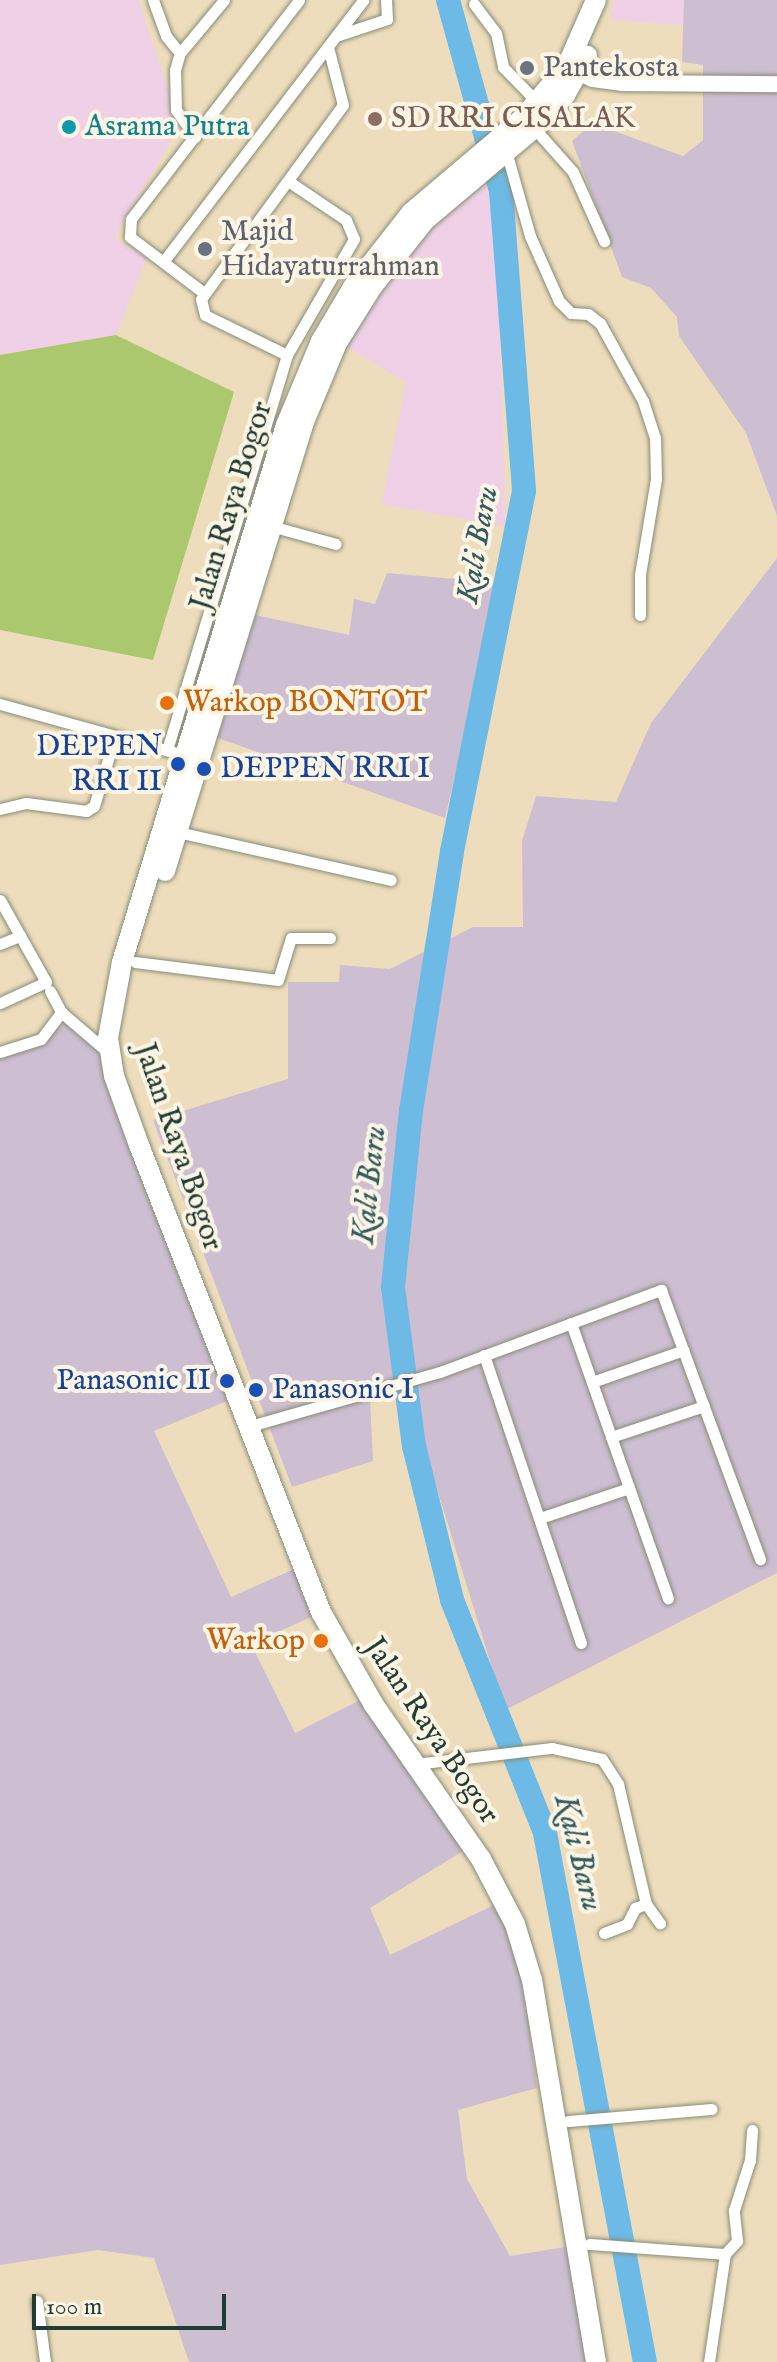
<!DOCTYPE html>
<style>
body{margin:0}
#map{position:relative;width:777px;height:2362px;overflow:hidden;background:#eeddbc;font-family:"IM FELL English",serif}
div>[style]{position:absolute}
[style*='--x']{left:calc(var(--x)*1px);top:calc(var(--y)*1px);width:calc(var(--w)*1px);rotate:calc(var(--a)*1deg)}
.built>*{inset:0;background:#efd0e6}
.industrial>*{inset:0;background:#cdbed2}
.green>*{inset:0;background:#abc86f}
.river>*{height:24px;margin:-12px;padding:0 12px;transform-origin:12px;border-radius:12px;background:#6dbae7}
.roads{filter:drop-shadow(0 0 2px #868d78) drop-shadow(0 0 2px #868d78)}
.street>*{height:11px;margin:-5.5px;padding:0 5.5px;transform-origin:5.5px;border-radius:5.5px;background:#fff}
.secondary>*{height:16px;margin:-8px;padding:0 8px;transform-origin:8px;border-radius:8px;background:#fff}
.highway>*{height:20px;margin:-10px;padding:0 10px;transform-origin:10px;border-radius:10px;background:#fff}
.dots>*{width:22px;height:22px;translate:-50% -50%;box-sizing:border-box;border:4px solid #fcf5e5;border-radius:50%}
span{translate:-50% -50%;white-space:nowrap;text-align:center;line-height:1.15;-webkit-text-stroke:8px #fcf5e5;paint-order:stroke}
.worship-label{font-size:30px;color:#5b616d}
.left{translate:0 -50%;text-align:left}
.education-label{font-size:30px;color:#785e54}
.culture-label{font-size:30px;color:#0d838f}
.street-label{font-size:30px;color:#1f3d34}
.food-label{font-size:30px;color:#c56008}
.right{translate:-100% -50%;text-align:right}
.transit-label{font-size:30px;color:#164399}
.water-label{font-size:32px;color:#325c61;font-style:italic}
.scale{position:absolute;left:32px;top:2294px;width:194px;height:36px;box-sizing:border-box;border:4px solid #1f3d34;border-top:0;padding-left:10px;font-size:24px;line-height:28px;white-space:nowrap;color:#1f3d34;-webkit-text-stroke:6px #fcf5e5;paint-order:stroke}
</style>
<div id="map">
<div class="built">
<i style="clip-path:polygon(0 0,139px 0,180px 126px,114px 238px,147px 258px,116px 335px,0 355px)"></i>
<i style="clip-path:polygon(613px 0,684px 0,683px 25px,610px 20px)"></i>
<i style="clip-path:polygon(488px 174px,496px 206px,506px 527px,382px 504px,406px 382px,343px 345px,422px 223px)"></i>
</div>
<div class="industrial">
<i style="clip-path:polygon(684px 0,777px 0,777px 516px,746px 433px,679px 336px,677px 317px,651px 288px,622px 277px,572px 141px,592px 123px,683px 156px,703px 140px,703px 65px,682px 62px)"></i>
<i style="clip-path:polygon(777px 558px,777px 1573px,505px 1710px,406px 1388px,370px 1398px,373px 1461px,292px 1487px,153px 1120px,288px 1079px,288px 982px,339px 982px,340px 965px,390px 969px,473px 927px,523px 927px,522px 841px,536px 796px,616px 802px,651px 723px)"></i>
<i style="clip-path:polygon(387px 573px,500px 583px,445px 818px,215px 737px,255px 615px,349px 635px,354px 599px,375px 604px)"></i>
<i style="clip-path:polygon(71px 1019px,107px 1056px,232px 1399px,154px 1431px,231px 1597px,299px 1567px,322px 1612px,251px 1644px,295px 1733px,368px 1696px,473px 1845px,370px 1908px,390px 1955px,498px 1903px,521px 1963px,537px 2088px,458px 2110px,467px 2179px,510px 2256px,571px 2246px,588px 2362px,189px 2362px,154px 2258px,98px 2250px,0 2265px,0 1054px,30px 1047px)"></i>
</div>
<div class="green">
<i style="clip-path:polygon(116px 335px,234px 392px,153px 660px,0 630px,0 355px)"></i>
</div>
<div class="river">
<i style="--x:448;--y:0;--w:198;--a:74.5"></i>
<i style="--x:501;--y:191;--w:301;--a:85.6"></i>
<i style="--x:524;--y:491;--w:368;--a:101.3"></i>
<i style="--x:452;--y:852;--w:261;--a:99"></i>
<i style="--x:411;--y:1110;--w:178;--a:95.8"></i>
<i style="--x:393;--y:1287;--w:160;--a:82.5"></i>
<i style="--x:414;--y:1446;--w:159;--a:76.1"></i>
<i style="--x:452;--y:1600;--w:251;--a:68.2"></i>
<i style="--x:545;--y:1833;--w:538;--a:79.3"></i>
</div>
<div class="roads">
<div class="street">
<i style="--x:153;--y:0;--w:38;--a:70"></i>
<i style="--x:166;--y:36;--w:22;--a:51"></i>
<i style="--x:474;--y:4;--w:36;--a:53"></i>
<i style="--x:496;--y:33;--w:35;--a:78"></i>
<i style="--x:503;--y:67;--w:53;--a:45.8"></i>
<i style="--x:336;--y:36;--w:54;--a:-18.4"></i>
<i style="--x:387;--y:19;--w:19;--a:-93"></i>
<i style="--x:534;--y:128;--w:59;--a:48.4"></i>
<i style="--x:573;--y:172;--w:76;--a:65.8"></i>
<i style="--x:195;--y:137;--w:33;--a:-125"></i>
<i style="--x:176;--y:110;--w:40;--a:-91.4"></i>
<i style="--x:175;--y:70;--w:18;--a:-74"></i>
<i style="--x:180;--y:53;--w:69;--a:-50.3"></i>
<i style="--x:506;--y:151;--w:88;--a:74.2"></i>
<i style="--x:530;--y:236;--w:71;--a:66"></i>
<i style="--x:559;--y:301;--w:17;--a:45"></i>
<i style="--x:571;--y:313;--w:17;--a:3"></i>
<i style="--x:588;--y:314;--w:15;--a:37"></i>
<i style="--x:600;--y:323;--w:89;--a:61.1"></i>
<i style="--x:643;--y:401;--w:39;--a:72"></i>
<i style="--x:655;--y:438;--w:41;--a:88.6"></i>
<i style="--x:656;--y:479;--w:97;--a:99.5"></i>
<i style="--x:640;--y:575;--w:40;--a:90"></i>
<i style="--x:163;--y:262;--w:330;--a:-52.6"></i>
<i style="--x:204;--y:293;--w:93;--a:-142.9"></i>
<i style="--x:130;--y:237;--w:18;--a:-87"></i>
<i style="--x:131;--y:219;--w:276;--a:-52.5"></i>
<i style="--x:287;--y:355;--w:91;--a:-154"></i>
<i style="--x:205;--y:315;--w:16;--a:-104"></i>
<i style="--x:201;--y:299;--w:240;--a:-53.8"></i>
<i style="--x:343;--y:105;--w:60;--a:-104.5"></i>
<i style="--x:271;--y:526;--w:67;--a:15.5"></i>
<i style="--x:0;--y:704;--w:194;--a:15.5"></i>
<i style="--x:167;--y:750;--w:413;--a:-73.1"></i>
<i style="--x:287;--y:355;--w:134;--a:-60"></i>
<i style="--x:354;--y:239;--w:21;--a:-113"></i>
<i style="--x:346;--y:220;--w:66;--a:-146.1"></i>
<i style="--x:0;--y:809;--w:27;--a:-13"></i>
<i style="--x:26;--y:803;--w:61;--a:7.6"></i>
<i style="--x:86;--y:811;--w:9;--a:-32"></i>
<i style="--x:94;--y:806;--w:73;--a:-73.3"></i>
<i style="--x:178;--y:832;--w:218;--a:12.7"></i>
<i style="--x:0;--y:900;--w:94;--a:60.7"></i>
<i style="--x:46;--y:982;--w:51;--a:155.5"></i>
<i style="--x:0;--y:944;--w:22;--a:-22"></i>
<i style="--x:135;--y:962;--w:144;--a:7.2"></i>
<i style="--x:278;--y:980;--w:44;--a:-72.8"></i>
<i style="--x:291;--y:938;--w:39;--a:0"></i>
<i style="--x:50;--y:991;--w:24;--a:62"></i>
<i style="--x:61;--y:1012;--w:65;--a:40.6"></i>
<i style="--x:0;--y:1052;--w:43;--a:-17.6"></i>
<i style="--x:41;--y:1039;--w:34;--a:-53"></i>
<i style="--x:571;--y:1323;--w:292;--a:70.6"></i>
<i style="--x:484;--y:1355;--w:304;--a:71.4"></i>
<i style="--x:592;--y:1382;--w:97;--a:-19.2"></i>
<i style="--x:250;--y:1426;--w:198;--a:-15.9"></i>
<i style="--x:440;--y:1372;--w:236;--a:-20.4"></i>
<i style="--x:661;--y:1290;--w:287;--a:69.8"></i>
<i style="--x:611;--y:1437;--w:98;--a:-18.4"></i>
<i style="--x:540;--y:1518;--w:94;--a:-18.6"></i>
<i style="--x:415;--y:1764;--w:138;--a:-6.7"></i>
<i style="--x:552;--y:1748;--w:51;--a:12.4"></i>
<i style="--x:602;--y:1759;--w:30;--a:57"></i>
<i style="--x:618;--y:1784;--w:123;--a:76.9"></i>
<i style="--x:646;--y:1904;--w:24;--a:54"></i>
<i style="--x:604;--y:1933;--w:25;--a:-21"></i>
<i style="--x:627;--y:1924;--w:18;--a:-63"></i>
<i style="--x:635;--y:1908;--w:12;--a:-20"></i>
<i style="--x:568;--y:2121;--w:144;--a:-4.8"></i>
<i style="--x:589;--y:2244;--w:136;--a:4.2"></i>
<i style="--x:37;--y:2301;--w:62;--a:82.5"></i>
<i style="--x:709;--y:2362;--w:109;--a:-81.6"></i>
<i style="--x:725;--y:2254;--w:18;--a:-47"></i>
<i style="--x:737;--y:2241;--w:31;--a:-96"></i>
<i style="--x:734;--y:2210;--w:52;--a:-72.3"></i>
<i style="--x:750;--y:2160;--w:30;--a:-86"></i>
</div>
<div class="secondary">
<i style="--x:570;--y:68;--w:25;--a:26"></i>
<i style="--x:593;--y:79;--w:30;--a:8"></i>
<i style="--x:623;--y:83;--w:154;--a:0.4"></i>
</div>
<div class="highway">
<i style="--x:165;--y:871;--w:470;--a:-72.8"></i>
<i style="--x:304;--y:422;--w:86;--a:-67.3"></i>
<i style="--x:337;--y:343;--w:66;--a:-58"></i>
<i style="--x:372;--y:287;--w:85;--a:-51.7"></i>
<i style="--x:425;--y:220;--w:150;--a:-40.1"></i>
<i style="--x:540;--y:123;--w:38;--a:-48"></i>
<i style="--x:565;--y:95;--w:45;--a:-60.6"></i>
<i style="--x:596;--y:2362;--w:387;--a:-99.5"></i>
<i style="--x:532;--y:1980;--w:59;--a:-106.9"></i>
<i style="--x:515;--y:1924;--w:73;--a:-117.6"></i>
<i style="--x:481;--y:1859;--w:188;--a:-124.8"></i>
<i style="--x:374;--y:1705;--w:107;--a:-119.7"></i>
<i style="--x:321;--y:1612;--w:501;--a:-111.29"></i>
<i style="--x:139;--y:1145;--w:73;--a:-109.9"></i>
<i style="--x:114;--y:1076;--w:38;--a:-99"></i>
<i style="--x:108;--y:1038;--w:77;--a:-79.6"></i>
<i style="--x:122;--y:962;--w:561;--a:-73.02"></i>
<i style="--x:286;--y:425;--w:91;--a:-67.4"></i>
<i style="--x:321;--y:341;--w:63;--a:-59.3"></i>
<i style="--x:353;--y:287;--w:94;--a:-51.9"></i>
<i style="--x:411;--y:213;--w:147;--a:-40.3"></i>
<i style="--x:523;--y:118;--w:68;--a:-49.8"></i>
<i style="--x:567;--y:66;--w:72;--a:-66.3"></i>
</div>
</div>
<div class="dots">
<i style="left:527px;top:68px;background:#6b7280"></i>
<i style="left:375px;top:119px;background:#8d6e63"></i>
<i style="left:69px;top:127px;background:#0f9aa8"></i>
<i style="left:205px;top:249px;background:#6b7280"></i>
<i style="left:167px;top:703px;background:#e8710a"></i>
<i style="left:178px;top:764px;background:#1a4fb4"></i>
<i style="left:204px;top:769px;background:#1a4fb4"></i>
<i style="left:227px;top:1381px;background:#1a4fb4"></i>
<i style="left:256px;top:1390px;background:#1a4fb4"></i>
<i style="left:321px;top:1641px;background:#e8710a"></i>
</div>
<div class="worship-label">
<span class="left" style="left:543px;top:68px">Pantekosta</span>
<span class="left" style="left:221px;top:249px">Majid<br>Hidayaturrahman</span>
</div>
<div class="education-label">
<span class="left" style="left:391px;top:119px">SD RRI CISALAK</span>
</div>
<div class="culture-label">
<span class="left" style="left:85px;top:127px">Asrama Putra</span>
</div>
<div class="street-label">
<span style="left:232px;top:506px;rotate:-73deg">Jalan Raya Bogor</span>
<span style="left:178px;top:1147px;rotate:71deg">Jalan Raya Bogor</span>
<span style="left:431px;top:1731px;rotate:56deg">Jalan Raya Bogor</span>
</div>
<div class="food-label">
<span class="left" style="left:183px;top:703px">Warkop BONTOT</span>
<span class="right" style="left:305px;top:1641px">Warkop</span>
</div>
<div class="transit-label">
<span class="right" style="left:162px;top:764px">DEPPEN<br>RRI II</span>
<span class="left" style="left:220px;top:769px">DEPPEN RRI I</span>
<span class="right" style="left:211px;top:1381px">Panasonic II</span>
<span class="left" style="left:272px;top:1390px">Panasonic I</span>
</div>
<div class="water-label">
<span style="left:479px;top:545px;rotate:-80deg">Kali Baru</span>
<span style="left:371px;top:1185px;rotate:-84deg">Kali Baru</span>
<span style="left:577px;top:1853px;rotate:76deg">Kali Baru</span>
</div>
<div class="scale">100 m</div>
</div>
